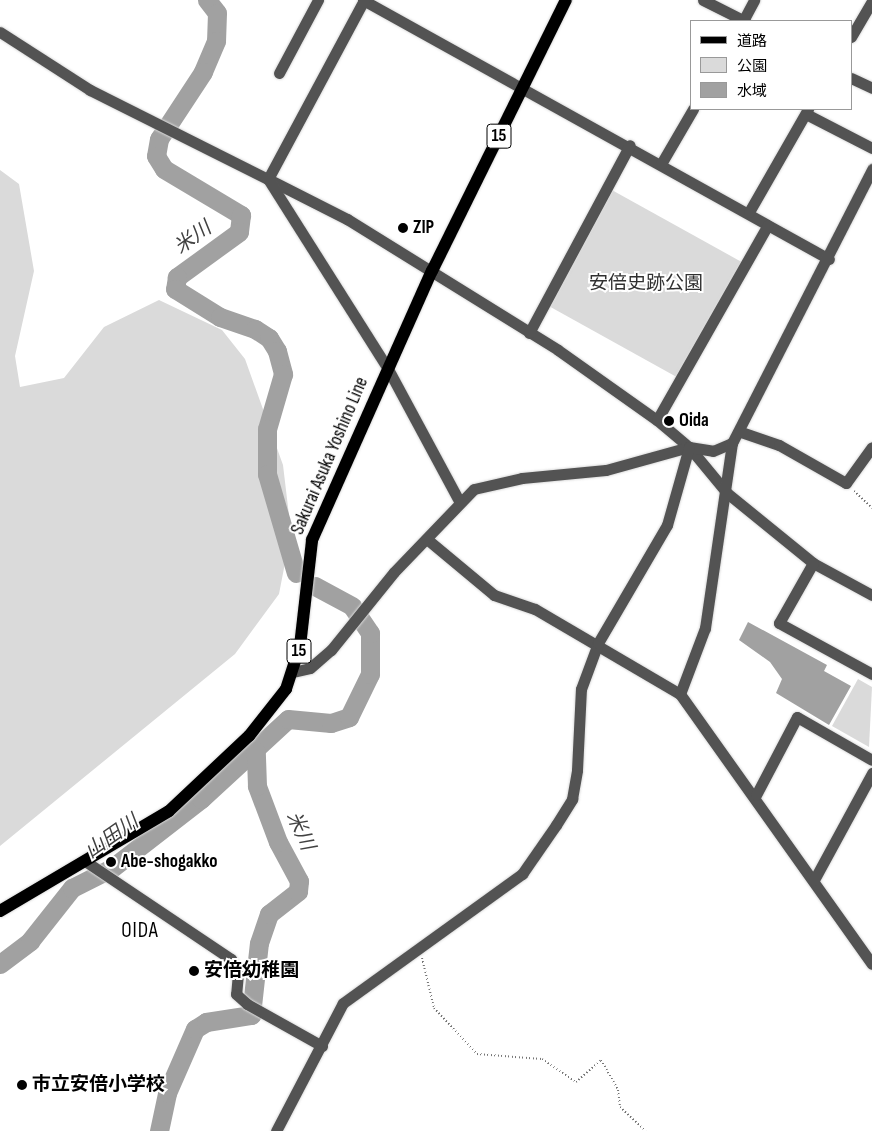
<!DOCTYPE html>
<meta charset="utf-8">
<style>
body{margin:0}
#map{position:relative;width:872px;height:1131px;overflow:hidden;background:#fff;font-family:"Sofia Sans Condensed","Noto Sans JP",sans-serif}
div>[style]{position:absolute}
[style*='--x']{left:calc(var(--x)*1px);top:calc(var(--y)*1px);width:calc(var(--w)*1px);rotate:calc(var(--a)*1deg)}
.green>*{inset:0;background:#dadada;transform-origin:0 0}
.water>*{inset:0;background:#a1a1a1}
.river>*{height:19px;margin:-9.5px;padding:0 9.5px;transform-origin:9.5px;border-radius:9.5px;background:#a1a1a1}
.path>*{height:2px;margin-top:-1px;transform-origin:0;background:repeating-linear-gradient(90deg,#757575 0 1px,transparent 0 3.5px)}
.roads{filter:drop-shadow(0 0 1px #dbdbdb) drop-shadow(0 0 1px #dbdbdb)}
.minor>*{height:11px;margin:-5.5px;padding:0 5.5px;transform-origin:5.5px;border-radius:5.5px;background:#535353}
.major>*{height:12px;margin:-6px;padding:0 6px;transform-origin:6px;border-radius:6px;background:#000}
.dots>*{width:14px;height:14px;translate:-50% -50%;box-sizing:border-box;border:2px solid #fff;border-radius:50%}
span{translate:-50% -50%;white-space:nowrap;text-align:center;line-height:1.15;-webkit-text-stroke:4px #fff;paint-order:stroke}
.shield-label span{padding:1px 4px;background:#fff;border:1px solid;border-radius:4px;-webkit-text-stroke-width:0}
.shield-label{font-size:18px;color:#000;font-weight:700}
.poi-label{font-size:19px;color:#000;font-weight:700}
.left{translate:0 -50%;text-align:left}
.park-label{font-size:19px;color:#313131}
.street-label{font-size:19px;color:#000}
.water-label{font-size:20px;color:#424242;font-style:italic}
.quarter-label{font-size:21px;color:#000;letter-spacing:1px}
.legend{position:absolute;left:690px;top:20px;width:162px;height:90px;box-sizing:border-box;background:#fff;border:1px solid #999;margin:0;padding:6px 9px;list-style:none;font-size:15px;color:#000}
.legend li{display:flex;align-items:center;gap:10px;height:25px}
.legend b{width:25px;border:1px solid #999}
</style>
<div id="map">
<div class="green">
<i style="clip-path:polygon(0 170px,19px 184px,34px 271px,15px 356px,20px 387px,64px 378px,104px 327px,159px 300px,222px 330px,245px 359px,283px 465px,291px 532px,279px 594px,235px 654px,0 846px)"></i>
<i style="left:610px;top:189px;width:153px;height:132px;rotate:29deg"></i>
<i style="clip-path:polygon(858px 679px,872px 687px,869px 747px,832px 726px)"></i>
</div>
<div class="water">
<i style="clip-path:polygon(748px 622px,827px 665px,824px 671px,851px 686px,829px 725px,776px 693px,782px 679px,770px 662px,739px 640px)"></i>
</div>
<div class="river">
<i style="--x:207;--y:0;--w:16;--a:52"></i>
<i style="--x:217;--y:13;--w:28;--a:92"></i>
<i style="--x:216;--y:41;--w:34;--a:113"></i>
<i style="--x:203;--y:72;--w:80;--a:123.3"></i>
<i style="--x:159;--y:139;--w:17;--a:100"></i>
<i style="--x:156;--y:156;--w:15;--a:58"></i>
<i style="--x:164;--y:169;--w:90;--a:30.9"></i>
<i style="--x:241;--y:215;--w:17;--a:97"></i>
<i style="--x:239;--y:232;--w:77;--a:144"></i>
<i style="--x:177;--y:277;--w:12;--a:99"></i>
<i style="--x:175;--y:289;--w:53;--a:31.9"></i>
<i style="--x:220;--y:317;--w:37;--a:19"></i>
<i style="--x:255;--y:329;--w:17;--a:33"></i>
<i style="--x:269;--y:338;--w:15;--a:58"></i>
<i style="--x:277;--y:351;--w:24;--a:75"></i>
<i style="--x:283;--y:374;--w:57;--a:106.2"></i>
<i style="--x:267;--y:429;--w:45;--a:90"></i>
<i style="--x:267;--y:474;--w:103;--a:73.7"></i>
<i style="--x:0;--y:964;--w:38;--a:-37"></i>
<i style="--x:30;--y:941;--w:68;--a:-51.6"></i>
<i style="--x:72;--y:888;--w:45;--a:-26.6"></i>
<i style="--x:112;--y:868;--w:113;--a:-37.8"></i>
<i style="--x:201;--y:799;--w:118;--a:-42.6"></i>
<i style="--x:288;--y:719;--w:43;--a:5.3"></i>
<i style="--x:331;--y:723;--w:19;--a:-18"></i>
<i style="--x:349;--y:717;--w:48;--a:-64"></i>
<i style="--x:370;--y:674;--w:41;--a:-90"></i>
<i style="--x:370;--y:633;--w:32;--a:-124"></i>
<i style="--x:352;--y:606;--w:42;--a:-151.6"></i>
<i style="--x:159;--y:1131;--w:39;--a:-78"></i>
<i style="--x:167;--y:1093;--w:70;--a:-66.4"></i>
<i style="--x:195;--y:1029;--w:13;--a:-32"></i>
<i style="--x:206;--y:1022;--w:46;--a:-8.8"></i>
<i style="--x:251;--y:1015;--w:72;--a:-83.7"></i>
<i style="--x:259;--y:943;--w:31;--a:-71"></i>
<i style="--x:269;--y:914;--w:37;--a:-38"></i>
<i style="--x:298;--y:891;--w:10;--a:-84"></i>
<i style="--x:299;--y:881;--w:44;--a:-118.3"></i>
<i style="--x:278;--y:842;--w:60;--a:-110.6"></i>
<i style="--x:257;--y:786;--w:35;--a:-92"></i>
</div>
<div class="path">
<i style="--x:854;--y:491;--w:25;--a:43"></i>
<i style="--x:422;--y:958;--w:51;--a:76.5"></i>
<i style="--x:434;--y:1008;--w:63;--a:46.9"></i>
<i style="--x:477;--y:1054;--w:65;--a:4.4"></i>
<i style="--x:542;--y:1059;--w:41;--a:34.1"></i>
<i style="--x:576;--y:1082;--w:33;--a:-41"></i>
<i style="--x:601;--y:1060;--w:34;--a:60"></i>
<i style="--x:618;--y:1090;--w:17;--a:83"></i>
<i style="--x:620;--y:1107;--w:35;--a:43"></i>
</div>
<div class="roads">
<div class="minor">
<i style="--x:363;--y:0;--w:533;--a:29.07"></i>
<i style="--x:364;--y:0;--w:203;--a:118.2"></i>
<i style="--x:268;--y:179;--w:89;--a:26.9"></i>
<i style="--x:347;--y:219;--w:248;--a:31.8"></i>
<i style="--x:558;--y:350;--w:121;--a:35.3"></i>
<i style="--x:657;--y:420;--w:42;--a:40.2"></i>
<i style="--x:689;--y:447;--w:60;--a:50.4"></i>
<i style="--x:727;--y:493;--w:111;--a:39.1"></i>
<i style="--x:813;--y:563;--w:67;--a:28.5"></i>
<i style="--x:703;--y:0;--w:47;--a:26.6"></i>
<i style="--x:743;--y:21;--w:24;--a:-62"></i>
<i style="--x:0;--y:32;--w:107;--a:32.8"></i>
<i style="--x:90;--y:90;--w:199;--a:26.6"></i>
<i style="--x:268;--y:179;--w:225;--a:57.7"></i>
<i style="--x:388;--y:369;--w:150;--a:61.7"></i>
<i style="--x:851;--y:37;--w:42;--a:-59.7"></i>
<i style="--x:279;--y:73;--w:83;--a:-61.9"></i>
<i style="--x:851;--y:78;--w:23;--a:25"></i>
<i style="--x:806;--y:114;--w:74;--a:27.3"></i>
<i style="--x:661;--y:164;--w:64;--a:-59.8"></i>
<i style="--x:749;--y:212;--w:119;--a:-60.2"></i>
<i style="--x:529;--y:333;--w:213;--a:-61.8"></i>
<i style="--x:657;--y:420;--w:224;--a:-60.4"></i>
<i style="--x:741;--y:432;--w:40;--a:18.9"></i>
<i style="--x:779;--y:445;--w:77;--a:29.6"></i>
<i style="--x:846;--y:483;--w:44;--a:-54.2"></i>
<i style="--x:428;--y:540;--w:86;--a:39.8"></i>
<i style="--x:494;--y:595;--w:43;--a:18.9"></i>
<i style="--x:535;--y:609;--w:168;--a:30.4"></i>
<i style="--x:680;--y:694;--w:331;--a:54.6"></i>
<i style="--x:813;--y:563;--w:69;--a:119.5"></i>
<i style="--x:779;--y:623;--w:106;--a:28.7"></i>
<i style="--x:293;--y:672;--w:17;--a:-13"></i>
<i style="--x:310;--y:668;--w:28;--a:-41"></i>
<i style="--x:331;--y:650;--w:100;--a:-51.1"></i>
<i style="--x:394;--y:572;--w:115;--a:-46.1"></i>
<i style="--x:474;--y:489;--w:49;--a:-12.9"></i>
<i style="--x:522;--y:478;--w:84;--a:-5.4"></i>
<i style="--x:606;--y:470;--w:86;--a:-15.5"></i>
<i style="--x:689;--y:447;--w:24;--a:9"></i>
<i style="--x:713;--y:451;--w:21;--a:-23"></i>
<i style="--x:680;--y:694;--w:71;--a:-69.3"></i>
<i style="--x:705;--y:628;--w:187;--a:-81.7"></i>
<i style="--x:732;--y:443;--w:308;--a:-62.9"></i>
<i style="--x:756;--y:795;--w:88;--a:-62.3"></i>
<i style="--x:797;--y:717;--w:86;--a:29.8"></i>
<i style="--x:85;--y:861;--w:176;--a:33.9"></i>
<i style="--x:231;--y:959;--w:16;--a:63"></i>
<i style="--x:238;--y:973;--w:21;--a:95"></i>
<i style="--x:236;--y:994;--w:15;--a:42"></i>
<i style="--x:247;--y:1004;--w:86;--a:29.2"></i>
<i style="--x:814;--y:880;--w:122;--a:-61.5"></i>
<i style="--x:276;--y:1131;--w:144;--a:-62.4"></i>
<i style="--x:343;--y:1003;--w:221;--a:-35.8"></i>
<i style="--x:522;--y:874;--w:60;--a:-55.2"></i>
<i style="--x:556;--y:825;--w:31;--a:-58"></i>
<i style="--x:572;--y:799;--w:29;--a:-80"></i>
<i style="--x:577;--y:770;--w:81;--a:-87.2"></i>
<i style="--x:581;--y:689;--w:49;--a:-69.7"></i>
<i style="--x:598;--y:643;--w:137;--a:-59.7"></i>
<i style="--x:667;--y:525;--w:81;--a:-74.2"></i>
</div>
<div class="major">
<i style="--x:0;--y:911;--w:196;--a:-30.6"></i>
<i style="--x:169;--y:811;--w:110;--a:-43.2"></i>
<i style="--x:249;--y:736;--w:60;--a:-51.8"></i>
<i style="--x:286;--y:689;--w:45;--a:-72"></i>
<i style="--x:300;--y:646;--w:107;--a:-83.5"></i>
<i style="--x:312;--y:540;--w:295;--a:-66"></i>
<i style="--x:432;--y:271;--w:302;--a:-63.7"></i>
</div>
</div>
<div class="dots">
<i style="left:403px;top:228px;background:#000"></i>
<i style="left:669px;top:421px;background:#000"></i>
<i style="left:111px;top:862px;background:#000"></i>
<i style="left:194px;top:971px;background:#000"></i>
<i style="left:22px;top:1085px;background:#000"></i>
</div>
<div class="shield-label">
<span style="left:499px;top:136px">15</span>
<span style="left:299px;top:651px">15</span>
</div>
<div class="poi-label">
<span class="left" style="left:413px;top:228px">ZIP</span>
<span class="left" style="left:679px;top:421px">Oida</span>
<span class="left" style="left:121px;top:862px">Abe-shogakko</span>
<span class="left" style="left:204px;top:971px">安倍幼稚園</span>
<span class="left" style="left:32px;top:1085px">市立安倍小学校</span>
</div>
<div class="park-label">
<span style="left:646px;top:284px">安倍史跡公園</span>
</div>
<div class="street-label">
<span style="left:330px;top:456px;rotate:-67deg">Sakurai Asuka Yoshino Line</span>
</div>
<div class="water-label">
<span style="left:193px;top:238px;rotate:-36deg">米川</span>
<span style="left:300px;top:831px;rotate:66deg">米川</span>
<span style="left:112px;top:837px;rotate:-35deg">山田川</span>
</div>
<div class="quarter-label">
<span style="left:140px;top:931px">OIDA</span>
</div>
<ul class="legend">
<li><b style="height:6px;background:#000"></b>道路</li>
<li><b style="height:14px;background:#dadada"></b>公園</li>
<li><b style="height:14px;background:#a1a1a1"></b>水域</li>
</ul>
</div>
